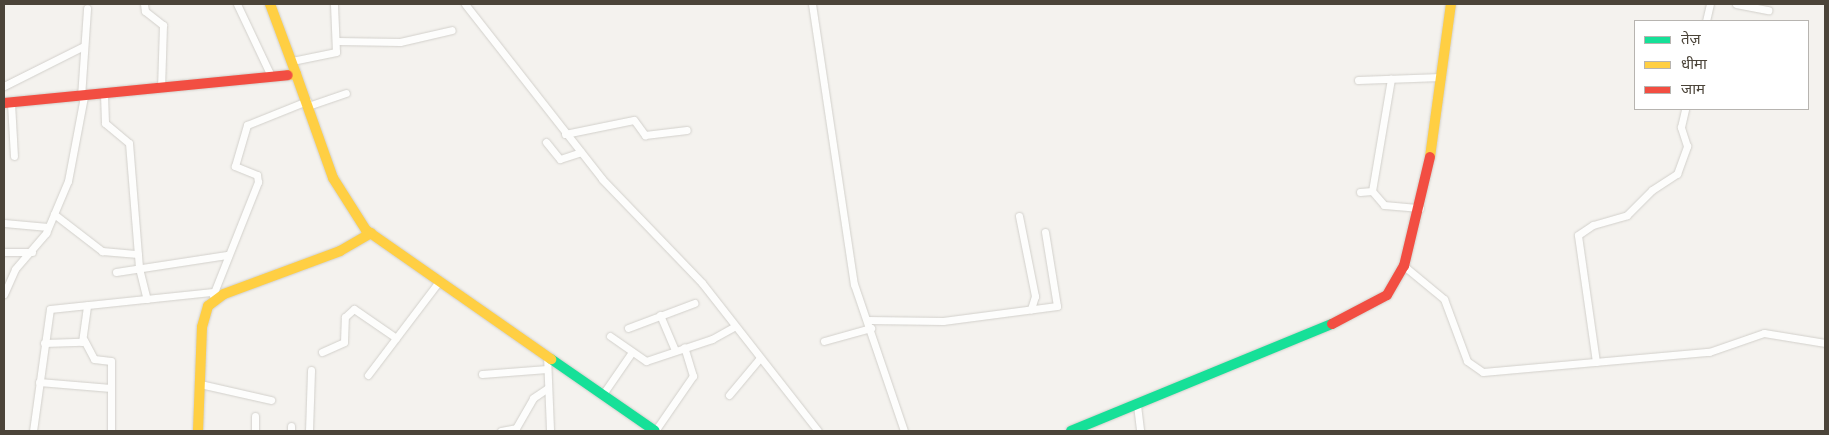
<!DOCTYPE html>
<meta charset="utf-8">
<style>
body{margin:0}
#map{position:relative;width:1829px;height:435px;overflow:hidden;background:#f4f2ee;font-family:Ubuntu,"Noto Sans Devanagari",sans-serif}
div>[style]{position:absolute}
[style*='--x']{left:calc(var(--x)*1px);top:calc(var(--y)*1px);width:calc(var(--w)*1px);rotate:calc(var(--a)*1deg)}
.roads{filter:drop-shadow(0 0 1px #d2d0cb) drop-shadow(0 0 1px #d2d0cb)}
.street>*{height:7px;margin:-3.5px;padding:0 3.5px;transform-origin:3.5px;border-radius:3.5px;background:#fdfdfc}
.fast>*{height:10px;margin:-5px;padding:0 5px;transform-origin:5px;border-radius:5px;background:#16e098}
.slow>*{height:10px;margin:-5px;padding:0 5px;transform-origin:5px;border-radius:5px;background:#ffcf43}
.jam>*{height:10px;margin:-5px;padding:0 5px;transform-origin:5px;border-radius:5px;background:#f24e42}
span{translate:-50% -50%;white-space:nowrap;text-align:center;line-height:1.15;-webkit-text-stroke:4.5px #fff;paint-order:stroke}
.frame{position:absolute;inset:0;border:5px solid #4b4439;pointer-events:none}
.legend{position:absolute;left:1634px;top:20px;width:175px;height:90px;box-sizing:border-box;background:#fff;border:1px solid #b7b4b0;margin:0;padding:6px 9px;list-style:none;font-size:15px;color:#4b4439}
.legend li{display:flex;align-items:center;gap:10px;height:25px}
.legend b{width:25px;border:1px solid #b7b4b0}
</style>
<div id="map">
<div class="roads">
<div class="street">
<i style="--x:144;--y:4;--w:7;--a:82"></i>
<i style="--x:145;--y:11;--w:23;--a:38"></i>
<i style="--x:163;--y:25;--w:63;--a:91.8"></i>
<i style="--x:237;--y:4;--w:80;--a:64.7"></i>
<i style="--x:465;--y:4;--w:222;--a:51.9"></i>
<i style="--x:602;--y:179;--w:144;--a:46.1"></i>
<i style="--x:702;--y:283;--w:188;--a:51.9"></i>
<i style="--x:812;--y:4;--w:283;--a:81.5"></i>
<i style="--x:854;--y:284;--w:155;--a:71.2"></i>
<i style="--x:1736;--y:4;--w:33;--a:11"></i>
<i style="--x:1706;--y:21;--w:17;--a:-77"></i>
<i style="--x:337;--y:41;--w:63;--a:0.9"></i>
<i style="--x:400;--y:42;--w:53;--a:-13"></i>
<i style="--x:292;--y:61;--w:45;--a:-11.6"></i>
<i style="--x:336;--y:52;--w:48;--a:-92.4"></i>
<i style="--x:1358;--y:80;--w:83;--a:-2.1"></i>
<i style="--x:4;--y:86;--w:89;--a:-26.6"></i>
<i style="--x:104;--y:94;--w:29;--a:88"></i>
<i style="--x:105;--y:123;--w:31;--a:40"></i>
<i style="--x:129;--y:143;--w:125;--a:85.4"></i>
<i style="--x:139;--y:268;--w:32;--a:76"></i>
<i style="--x:81;--y:97;--w:89;--a:-86.1"></i>
<i style="--x:11;--y:103;--w:53;--a:86.8"></i>
<i style="--x:308;--y:106;--w:40;--a:-18.9"></i>
<i style="--x:565;--y:134;--w:70;--a:-11.5"></i>
<i style="--x:634;--y:120;--w:19;--a:54"></i>
<i style="--x:645;--y:135;--w:42;--a:-6.8"></i>
<i style="--x:546;--y:142;--w:22;--a:51"></i>
<i style="--x:560;--y:159;--w:22;--a:-18"></i>
<i style="--x:1372;--y:191;--w:114;--a:-80.4"></i>
<i style="--x:1360;--y:192;--w:12;--a:-5"></i>
<i style="--x:1372;--y:191;--w:18;--a:49"></i>
<i style="--x:1384;--y:205;--w:36;--a:5"></i>
<i style="--x:54;--y:214;--w:61;--a:37.6"></i>
<i style="--x:102;--y:251;--w:36;--a:5"></i>
<i style="--x:1019;--y:216;--w:82;--a:78.7"></i>
<i style="--x:1035;--y:296;--w:14;--a:107"></i>
<i style="--x:4;--y:223;--w:44;--a:5.2"></i>
<i style="--x:4;--y:252;--w:28;--a:0"></i>
<i style="--x:1404;--y:266;--w:52;--a:39.5"></i>
<i style="--x:1444;--y:299;--w:66;--a:69.6"></i>
<i style="--x:1467;--y:361;--w:19;--a:35"></i>
<i style="--x:1483;--y:372;--w:227;--a:-5.1"></i>
<i style="--x:1709;--y:352;--w:58;--a:-19.1"></i>
<i style="--x:1764;--y:333;--w:62;--a:9.3"></i>
<i style="--x:116;--y:272;--w:112;--a:-8.7"></i>
<i style="--x:4;--y:294;--w:27;--a:-66"></i>
<i style="--x:15;--y:269;--w:48;--a:-49.3"></i>
<i style="--x:46;--y:233;--w:56;--a:-67.1"></i>
<i style="--x:68;--y:181;--w:86;--a:-79.3"></i>
<i style="--x:213;--y:295;--w:122;--a:-68.3"></i>
<i style="--x:258;--y:182;--w:7;--a:-98"></i>
<i style="--x:257;--y:175;--w:24;--a:-158"></i>
<i style="--x:235;--y:166;--w:43;--a:-73.7"></i>
<i style="--x:247;--y:125;--w:65;--a:-21.8"></i>
<i style="--x:660;--y:315;--w:38;--a:67"></i>
<i style="--x:867;--y:320;--w:76;--a:0.8"></i>
<i style="--x:943;--y:321;--w:115;--a:-7.5"></i>
<i style="--x:1057;--y:306;--w:75;--a:-99.2"></i>
<i style="--x:628;--y:328;--w:71;--a:-20.7"></i>
<i style="--x:610;--y:336;--w:44;--a:34.8"></i>
<i style="--x:646;--y:361;--w:70;--a:-18.4"></i>
<i style="--x:712;--y:339;--w:25;--a:-29"></i>
<i style="--x:84;--y:340;--w:21;--a:62"></i>
<i style="--x:94;--y:359;--w:17;--a:7"></i>
<i style="--x:111;--y:361;--w:70;--a:90"></i>
<i style="--x:824;--y:341;--w:49;--a:-15.5"></i>
<i style="--x:44;--y:343;--w:38;--a:-2"></i>
<i style="--x:82;--y:342;--w:37;--a:-82"></i>
<i style="--x:322;--y:352;--w:24;--a:-24"></i>
<i style="--x:344;--y:342;--w:25;--a:-88"></i>
<i style="--x:345;--y:317;--w:12;--a:-42"></i>
<i style="--x:354;--y:309;--w:51;--a:34.6"></i>
<i style="--x:547;--y:355;--w:76;--a:87.7"></i>
<i style="--x:1596;--y:362;--w:128;--a:-98.1"></i>
<i style="--x:1578;--y:235;--w:18;--a:-34"></i>
<i style="--x:1593;--y:225;--w:35;--a:-16"></i>
<i style="--x:1627;--y:215;--w:35;--a:-45"></i>
<i style="--x:1652;--y:190;--w:30;--a:-33"></i>
<i style="--x:1677;--y:174;--w:30;--a:-70"></i>
<i style="--x:1687;--y:146;--w:20;--a:-108"></i>
<i style="--x:1681;--y:127;--w:18;--a:-77"></i>
<i style="--x:482;--y:374;--w:65;--a:-4.4"></i>
<i style="--x:368;--y:375;--w:119;--a:-52.8"></i>
<i style="--x:39;--y:382;--w:72;--a:4.8"></i>
<i style="--x:200;--y:384;--w:73;--a:12.7"></i>
<i style="--x:603;--y:394;--w:51;--a:-55.4"></i>
<i style="--x:729;--y:395;--w:47;--a:-50.2"></i>
<i style="--x:1137;--y:405;--w:26;--a:83"></i>
<i style="--x:291;--y:426;--w:5;--a:90"></i>
<i style="--x:33;--y:431;--w:123;--a:-82.1"></i>
<i style="--x:50;--y:309;--w:164;--a:-6"></i>
<i style="--x:255;--y:431;--w:15;--a:-90"></i>
<i style="--x:309;--y:431;--w:61;--a:-88.1"></i>
<i style="--x:501;--y:431;--w:15;--a:-11"></i>
<i style="--x:516;--y:428;--w:34;--a:-60"></i>
<i style="--x:533;--y:398;--w:18;--a:-34"></i>
<i style="--x:655;--y:431;--w:67;--a:-55.4"></i>
<i style="--x:693;--y:376;--w:30;--a:-107"></i>
</div>
<div class="fast">
<i style="--x:551;--y:359;--w:126;--a:34.7"></i>
<i style="--x:1071;--y:431;--w:282;--a:-22.3"></i>
</div>
<div class="slow">
<i style="--x:270;--y:4;--w:75;--a:69.6"></i>
<i style="--x:288;--y:75;--w:8;--a:-7"></i>
<i style="--x:296;--y:74;--w:110;--a:70.4"></i>
<i style="--x:333;--y:178;--w:62;--a:57.6"></i>
<i style="--x:366;--y:230;--w:226;--a:34.9"></i>
<i style="--x:1430;--y:157;--w:154;--a:-82.2"></i>
<i style="--x:198;--y:431;--w:104;--a:-87.8"></i>
<i style="--x:202;--y:327;--w:22;--a:-74"></i>
<i style="--x:208;--y:306;--w:20;--a:-37"></i>
<i style="--x:224;--y:294;--w:124;--a:-20.3"></i>
<i style="--x:340;--y:251;--w:36;--a:-30"></i>
</div>
<div class="jam">
<i style="--x:4;--y:103;--w:285;--a:-5.6"></i>
<i style="--x:1332;--y:324;--w:62;--a:-27.8"></i>
<i style="--x:1387;--y:295;--w:34;--a:-60"></i>
<i style="--x:1404;--y:266;--w:112;--a:-76.6"></i>
</div>
</div>
<div class="frame"></div>
<ul class="legend">
<li><b style="height:6px;background:#16e098"></b>तेज़</li>
<li><b style="height:6px;background:#ffcf43"></b>धीमा</li>
<li><b style="height:6px;background:#f24e42"></b>जाम</li>
</ul>
</div>
